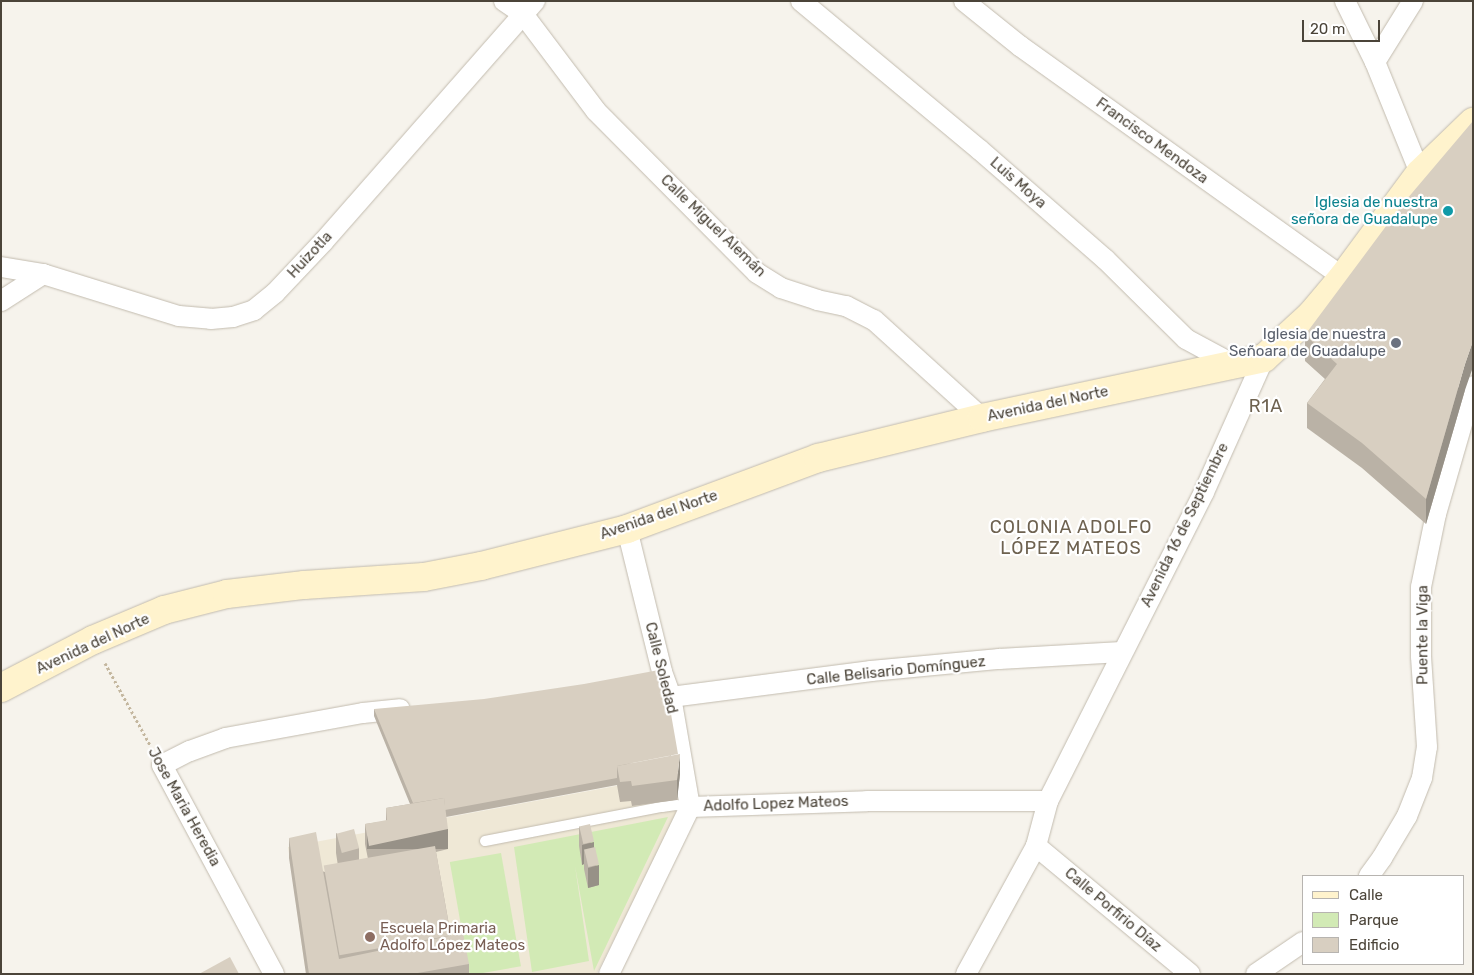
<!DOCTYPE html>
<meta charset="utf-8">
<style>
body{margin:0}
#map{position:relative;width:1474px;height:975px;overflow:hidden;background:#f6f3ec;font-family:Rubik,sans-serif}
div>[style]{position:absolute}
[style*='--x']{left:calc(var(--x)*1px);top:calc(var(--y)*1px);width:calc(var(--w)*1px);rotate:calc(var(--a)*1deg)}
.education>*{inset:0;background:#efe8d6}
.green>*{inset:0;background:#d2eab5;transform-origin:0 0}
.path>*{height:3px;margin-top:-1.5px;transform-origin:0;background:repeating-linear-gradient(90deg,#c4b79f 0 2.5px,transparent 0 5px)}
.roads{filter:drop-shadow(0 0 1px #c2bbae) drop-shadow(0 0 1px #c2bbae)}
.lane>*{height:10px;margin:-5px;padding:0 5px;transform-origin:5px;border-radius:5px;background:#fff}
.street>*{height:20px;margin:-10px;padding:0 10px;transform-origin:10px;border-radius:10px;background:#fff}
.secondary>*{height:28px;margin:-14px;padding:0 14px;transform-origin:14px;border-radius:14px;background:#fff3cd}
.wall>*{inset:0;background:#bab2a6}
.shaded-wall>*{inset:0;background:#979187;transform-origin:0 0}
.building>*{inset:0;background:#d8cfc1;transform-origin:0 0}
.dots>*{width:14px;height:14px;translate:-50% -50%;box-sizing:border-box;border:2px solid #fff;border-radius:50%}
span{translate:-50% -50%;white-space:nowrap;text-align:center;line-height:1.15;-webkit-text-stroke:4.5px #fff;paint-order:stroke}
.street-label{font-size:15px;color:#4b4439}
.culture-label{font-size:15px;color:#0d838f}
.right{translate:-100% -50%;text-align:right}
.worship-label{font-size:15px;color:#5b616d}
.education-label{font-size:15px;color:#785e54}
.left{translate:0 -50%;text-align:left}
.quarter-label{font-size:18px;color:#6e6250;letter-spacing:1px}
.frame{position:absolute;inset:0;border:2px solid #4b4439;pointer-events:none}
.legend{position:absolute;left:1302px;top:875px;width:162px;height:90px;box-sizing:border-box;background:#fff;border:1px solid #b7b4b0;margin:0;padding:6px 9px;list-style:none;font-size:15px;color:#4b4439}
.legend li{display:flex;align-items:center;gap:10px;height:25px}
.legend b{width:25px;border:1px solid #b7b4b0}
.scale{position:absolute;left:1302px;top:20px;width:78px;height:22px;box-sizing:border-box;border:2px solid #4b4439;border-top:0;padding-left:6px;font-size:15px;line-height:18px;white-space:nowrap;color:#4b4439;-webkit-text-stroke:4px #fff;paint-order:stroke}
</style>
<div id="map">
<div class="education">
<i style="clip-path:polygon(680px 774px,675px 819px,597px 973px,306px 974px,288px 847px)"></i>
</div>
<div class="green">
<i style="clip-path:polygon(668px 817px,594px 971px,575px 866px,589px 961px,532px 972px,514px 847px)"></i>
<i style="left:501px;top:853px;width:115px;height:52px;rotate:80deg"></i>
</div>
<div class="path">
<i style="--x:105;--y:663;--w:94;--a:61.2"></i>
</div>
<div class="roads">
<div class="lane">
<i style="--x:485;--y:841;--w:180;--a:-10.9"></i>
<i style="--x:662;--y:807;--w:14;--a:-8"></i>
<i style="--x:676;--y:805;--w:14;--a:8"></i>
</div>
<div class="street">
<i style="--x:504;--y:1;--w:23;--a:34"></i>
<i style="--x:523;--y:14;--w:121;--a:53"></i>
<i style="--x:596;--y:111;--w:228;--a:45.2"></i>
<i style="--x:757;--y:273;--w:28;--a:32"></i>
<i style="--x:781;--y:288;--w:38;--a:18"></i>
<i style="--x:817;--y:300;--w:30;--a:12"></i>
<i style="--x:846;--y:306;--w:31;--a:27"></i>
<i style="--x:874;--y:320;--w:146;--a:42.2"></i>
<i style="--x:801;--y:1;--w:233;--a:39.8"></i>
<i style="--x:980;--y:150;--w:166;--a:41.1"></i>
<i style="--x:1105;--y:259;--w:114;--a:44.6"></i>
<i style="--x:1186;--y:339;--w:55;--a:28.4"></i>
<i style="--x:964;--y:1;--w:72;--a:38.8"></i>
<i style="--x:1020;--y:46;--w:397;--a:35.6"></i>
<i style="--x:1345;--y:1;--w:68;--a:63.8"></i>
<i style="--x:1375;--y:62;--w:120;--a:67.9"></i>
<i style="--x:1375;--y:62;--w:72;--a:-58.1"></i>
<i style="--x:1;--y:267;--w:43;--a:9.5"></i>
<i style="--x:43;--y:274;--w:142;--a:17.2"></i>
<i style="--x:179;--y:316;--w:32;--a:5"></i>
<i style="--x:211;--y:319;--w:22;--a:-5"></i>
<i style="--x:233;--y:317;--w:22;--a:-18"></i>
<i style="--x:254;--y:310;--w:27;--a:-39"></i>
<i style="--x:275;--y:293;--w:71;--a:-46.7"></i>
<i style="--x:324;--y:241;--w:320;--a:-48.7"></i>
<i style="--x:1;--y:301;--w:50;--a:-32.7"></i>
<i style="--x:627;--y:529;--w:147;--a:76.2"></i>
<i style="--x:662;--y:672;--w:27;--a:70"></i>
<i style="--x:671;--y:697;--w:112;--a:80.2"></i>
<i style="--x:671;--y:697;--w:202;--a:-7.4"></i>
<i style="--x:871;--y:671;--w:129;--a:-5.4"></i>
<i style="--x:999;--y:659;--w:123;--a:-3.3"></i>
<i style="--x:690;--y:807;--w:177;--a:-1.9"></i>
<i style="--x:867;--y:801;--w:181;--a:0"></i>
<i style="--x:1036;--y:846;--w:200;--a:39.7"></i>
<i style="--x:1369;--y:876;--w:22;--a:-54"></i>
<i style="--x:1382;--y:858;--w:49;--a:-59.2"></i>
<i style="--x:1407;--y:816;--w:41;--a:-68.5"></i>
<i style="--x:1422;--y:778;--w:31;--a:-81"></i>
<i style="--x:1427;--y:747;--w:91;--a:-93.8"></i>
<i style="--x:1421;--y:656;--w:69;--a:-90"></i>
<i style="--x:1421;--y:587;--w:75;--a:-78.4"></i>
<i style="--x:1436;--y:514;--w:133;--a:-73.9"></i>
<i style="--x:274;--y:974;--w:237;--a:-118.2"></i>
<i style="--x:162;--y:765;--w:31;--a:-27"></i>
<i style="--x:190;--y:751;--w:37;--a:-20"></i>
<i style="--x:225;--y:738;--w:140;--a:-10.3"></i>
<i style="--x:363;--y:713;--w:37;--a:-6"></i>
<i style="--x:609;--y:974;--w:186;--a:-64.1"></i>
<i style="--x:966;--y:974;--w:146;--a:-61.3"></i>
<i style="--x:1036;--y:846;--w:47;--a:-75.1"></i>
<i style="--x:1048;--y:801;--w:346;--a:-63.2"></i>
<i style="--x:1204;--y:492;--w:147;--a:-65.9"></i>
<i style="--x:1256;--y:974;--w:57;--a:-34.2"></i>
</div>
<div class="secondary">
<i style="--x:1;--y:688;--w:104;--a:-27.6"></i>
<i style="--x:93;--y:640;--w:77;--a:-22.9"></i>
<i style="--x:164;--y:610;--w:65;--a:-14.3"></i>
<i style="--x:227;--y:594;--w:78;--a:-6.7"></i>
<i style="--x:304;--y:585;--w:120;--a:-3.8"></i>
<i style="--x:424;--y:577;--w:58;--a:-10.9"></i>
<i style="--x:481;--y:566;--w:151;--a:-14.2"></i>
<i style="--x:627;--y:529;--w:204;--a:-20.4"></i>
<i style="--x:818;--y:458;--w:169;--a:-13.7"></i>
<i style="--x:982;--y:418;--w:288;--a:-12"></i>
<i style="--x:1264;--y:358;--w:64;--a:-42.5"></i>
<i style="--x:1311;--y:315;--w:50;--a:-49.9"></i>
<i style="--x:1343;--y:277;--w:129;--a:-53.5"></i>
<i style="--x:1420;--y:173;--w:74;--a:-43.9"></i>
</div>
</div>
<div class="wall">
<i style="clip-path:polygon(1305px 335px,1465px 390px,1426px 524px,1362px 468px,1307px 428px,1307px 403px,1325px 379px,1305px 361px)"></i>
<i style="clip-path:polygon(374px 709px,680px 774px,677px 800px,632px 806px,631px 801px,620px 802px,617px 785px,446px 817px,448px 849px,436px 852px,451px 936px,469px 964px,469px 974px,306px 974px,289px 858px,289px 838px,324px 872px,338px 866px,336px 853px,336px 833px,359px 848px,359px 861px,368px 859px,365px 844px,365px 824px,386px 821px,386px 808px,410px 804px,374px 716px)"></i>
<i style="clip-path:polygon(579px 826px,594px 847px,599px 885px,588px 888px,584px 869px,584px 864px,582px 865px,579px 846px)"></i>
</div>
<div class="shaded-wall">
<i style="clip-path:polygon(1473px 341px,1473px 367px,1465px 390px,1426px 524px,1426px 499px,1465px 364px)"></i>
<i style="clip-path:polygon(680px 754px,680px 774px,677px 800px,677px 780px)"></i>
<i style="left:448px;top:829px;width:20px;height:81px;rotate:90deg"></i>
<i style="clip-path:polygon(594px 842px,594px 862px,584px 849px,584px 864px,582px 865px,582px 845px)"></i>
<i style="clip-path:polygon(599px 865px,599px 885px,588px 888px,588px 868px)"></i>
</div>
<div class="building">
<i style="clip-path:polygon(1473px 121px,1473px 341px,1465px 364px,1426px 499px,1362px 443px,1307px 403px,1337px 364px,1305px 335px,1401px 206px)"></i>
<i style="clip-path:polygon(659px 670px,667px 691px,678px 754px,617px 766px,617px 778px,445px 810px,444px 798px,413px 803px,374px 709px,484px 699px,584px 684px)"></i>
<i style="clip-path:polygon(680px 754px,677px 780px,632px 786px,631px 781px,620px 782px,617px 766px)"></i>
<i style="clip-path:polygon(444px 798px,448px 829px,369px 846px,365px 824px,387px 820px,386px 808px)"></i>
<i style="left:590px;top:824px;width:18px;height:11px;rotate:77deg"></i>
<i style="left:354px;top:829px;width:20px;height:18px;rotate:75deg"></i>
<i style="clip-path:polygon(316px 832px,339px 959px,463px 933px,469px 964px,412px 974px,309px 974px,289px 838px)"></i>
<i style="left:435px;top:846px;width:91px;height:113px;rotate:80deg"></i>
<i style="left:595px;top:847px;width:18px;height:11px;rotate:77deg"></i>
<i style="clip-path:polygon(230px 957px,239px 974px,199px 974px)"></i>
</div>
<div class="dots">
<i style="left:1448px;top:211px;background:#0f9aa8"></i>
<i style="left:1396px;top:343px;background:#6b7280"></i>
<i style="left:370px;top:937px;background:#8d6e63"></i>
</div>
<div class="street-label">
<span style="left:1152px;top:141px;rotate:36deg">Francisco Mendoza</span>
<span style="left:1018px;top:183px;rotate:41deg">Luis Moya</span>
<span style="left:713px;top:226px;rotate:44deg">Calle Miguel Alemán</span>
<span style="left:310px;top:255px;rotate:-47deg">Huizotla</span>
<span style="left:1048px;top:404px;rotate:-12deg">Avenida del Norte</span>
<span style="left:659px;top:515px;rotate:-19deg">Avenida del Norte</span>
<span style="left:1185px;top:525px;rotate:-64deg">Avenida 16 de Septiembre</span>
<span style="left:1423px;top:635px;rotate:-90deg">Puente la Viga</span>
<span style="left:93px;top:644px;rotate:-25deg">Avenida del Norte</span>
<span style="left:661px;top:668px;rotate:76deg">Calle Soledad</span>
<span style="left:896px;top:671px;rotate:-6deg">Calle Belisario Domínguez</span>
<span style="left:776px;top:804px;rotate:-2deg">Adolfo Lopez Mateos</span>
<span style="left:184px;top:807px;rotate:61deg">Jose Maria Heredia</span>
<span style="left:1113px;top:910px;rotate:40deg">Calle Porfirio Díaz</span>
</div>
<div class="culture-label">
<span class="right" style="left:1438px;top:211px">Iglesia de nuestra<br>señora de Guadalupe</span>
</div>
<div class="worship-label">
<span class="right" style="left:1386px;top:343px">Iglesia de nuestra<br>Señoara de Guadalupe</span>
</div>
<div class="education-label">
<span class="left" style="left:380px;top:937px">Escuela Primaria<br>Adolfo López Mateos</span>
</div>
<div class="quarter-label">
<span style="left:1266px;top:406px">R1A</span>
<span style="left:1071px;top:538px">COLONIA ADOLFO<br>LÓPEZ MATEOS</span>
</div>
<div class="frame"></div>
<ul class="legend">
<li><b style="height:6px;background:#fff3cd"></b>Calle</li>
<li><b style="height:14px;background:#d2eab5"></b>Parque</li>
<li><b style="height:14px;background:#d8cfc1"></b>Edificio</li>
</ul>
<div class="scale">20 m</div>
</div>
